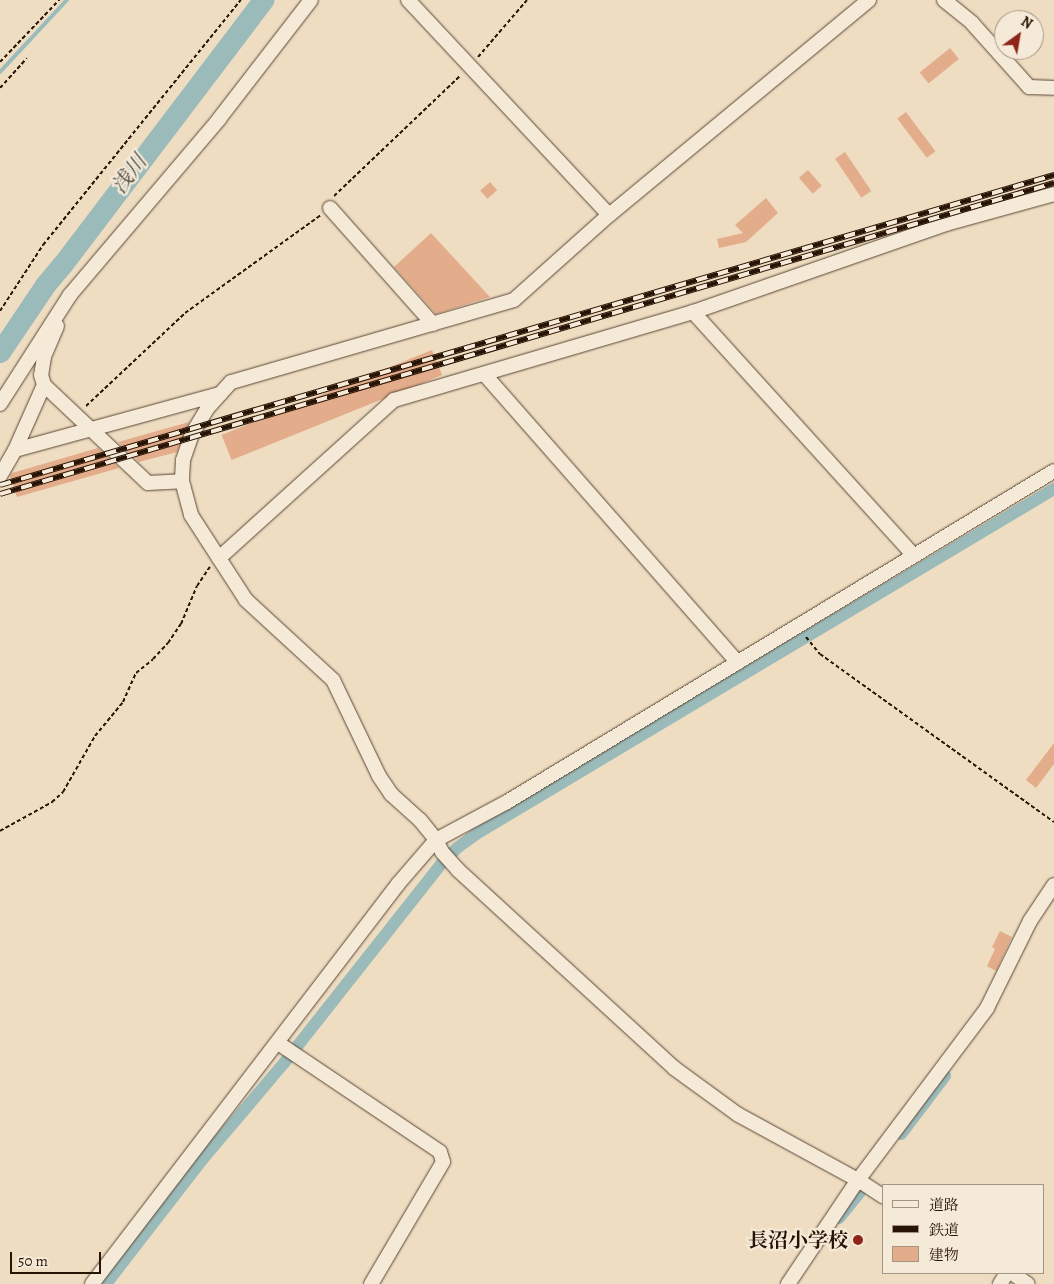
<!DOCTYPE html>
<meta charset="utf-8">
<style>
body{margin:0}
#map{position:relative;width:1054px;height:1284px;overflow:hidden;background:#efddc2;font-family:Alegreya,"Noto Serif JP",serif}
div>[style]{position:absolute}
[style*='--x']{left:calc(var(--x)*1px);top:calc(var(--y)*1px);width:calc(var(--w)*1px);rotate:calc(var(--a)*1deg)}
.stream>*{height:4px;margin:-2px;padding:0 2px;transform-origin:2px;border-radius:2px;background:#9bbbba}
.canal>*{height:12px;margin:-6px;padding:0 6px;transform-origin:6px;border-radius:6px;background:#9bbbba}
.river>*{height:21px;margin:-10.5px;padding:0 10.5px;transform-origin:10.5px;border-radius:10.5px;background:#9bbbba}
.building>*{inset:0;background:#e3ad8b;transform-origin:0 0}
.path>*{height:2px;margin-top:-1px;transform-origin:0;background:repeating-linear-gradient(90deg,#271405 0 4px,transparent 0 6.5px)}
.roads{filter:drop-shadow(0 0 1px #594634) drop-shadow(0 0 1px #594634)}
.minor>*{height:14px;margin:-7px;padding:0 7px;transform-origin:7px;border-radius:7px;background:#f5e9d7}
.rail>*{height:5.5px;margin-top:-2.75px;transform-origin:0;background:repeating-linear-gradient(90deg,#f5e9d7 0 11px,#271405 0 22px);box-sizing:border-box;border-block:1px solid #271405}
.dots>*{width:14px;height:14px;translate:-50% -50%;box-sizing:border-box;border:2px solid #f5e9d7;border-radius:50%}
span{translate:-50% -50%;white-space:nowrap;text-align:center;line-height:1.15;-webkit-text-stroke:4.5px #f5e9d7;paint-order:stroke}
.poi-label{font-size:20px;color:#271405;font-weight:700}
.right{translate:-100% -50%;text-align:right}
.water-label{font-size:21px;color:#504e44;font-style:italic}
.legend{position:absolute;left:882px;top:1184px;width:162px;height:90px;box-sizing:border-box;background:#f5e9d7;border:1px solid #a39483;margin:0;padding:6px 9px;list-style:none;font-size:15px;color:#271405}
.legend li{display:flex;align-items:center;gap:10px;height:25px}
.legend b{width:25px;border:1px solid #a39483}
.north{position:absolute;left:994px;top:10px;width:50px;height:50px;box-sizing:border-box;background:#f5e9d7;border:1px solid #a39483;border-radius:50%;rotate:32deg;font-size:14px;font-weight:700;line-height:20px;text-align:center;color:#271405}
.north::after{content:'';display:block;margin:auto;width:18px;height:22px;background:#8f2418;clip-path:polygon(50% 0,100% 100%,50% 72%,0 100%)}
.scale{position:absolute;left:10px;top:1252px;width:91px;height:22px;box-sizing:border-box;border:2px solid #271405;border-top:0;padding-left:6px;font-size:15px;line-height:18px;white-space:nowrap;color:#271405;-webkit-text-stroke:4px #f5e9d7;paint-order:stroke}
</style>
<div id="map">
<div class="stream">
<i style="--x:0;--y:72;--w:98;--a:-47.1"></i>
</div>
<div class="canal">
<i style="--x:901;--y:1134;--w:73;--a:-52.8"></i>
<i style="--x:839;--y:1218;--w:33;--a:-51"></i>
<i style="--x:106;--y:1284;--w:157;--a:-52.3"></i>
<i style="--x:202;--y:1160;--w:127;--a:-49.8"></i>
<i style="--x:284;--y:1063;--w:255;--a:-51.7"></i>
<i style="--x:442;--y:863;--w:21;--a:-45"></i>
<i style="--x:457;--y:848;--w:24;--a:-36"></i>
<i style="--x:476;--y:834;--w:673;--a:-30.83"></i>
</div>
<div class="river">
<i style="--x:0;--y:352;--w:81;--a:-56.1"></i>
<i style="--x:45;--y:285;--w:26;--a:-50"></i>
<i style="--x:62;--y:265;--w:333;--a:-52.8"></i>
</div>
<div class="building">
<i style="left:950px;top:48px;width:14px;height:39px;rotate:51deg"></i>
<i style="left:906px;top:112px;width:49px;height:11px;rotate:53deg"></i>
<i style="left:845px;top:152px;width:47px;height:12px;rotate:56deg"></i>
<i style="left:808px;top:170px;width:21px;height:12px;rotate:49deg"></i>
<i style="left:490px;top:182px;width:11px;height:13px;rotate:49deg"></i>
<i style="clip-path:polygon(766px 198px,778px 213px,746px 242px,719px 248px,717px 239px,743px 233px,735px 225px)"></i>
<i style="clip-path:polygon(431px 233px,490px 297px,436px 314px,394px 267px)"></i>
<i style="left:432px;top:350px;width:27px;height:227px;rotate:68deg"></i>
<i style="clip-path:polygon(189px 422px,177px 452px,139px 462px,118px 442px)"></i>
<i style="clip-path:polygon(98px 448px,119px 468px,17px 497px,10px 476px,12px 473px)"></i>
<i style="clip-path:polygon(1054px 743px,1054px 764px,1036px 788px,1026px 780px)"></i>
<i style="clip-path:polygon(1000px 931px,1012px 937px,996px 971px,987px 966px,995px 949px,992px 947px)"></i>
</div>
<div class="path">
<i style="--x:478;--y:57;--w:75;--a:-49.3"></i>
<i style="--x:0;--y:62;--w:86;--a:-46.4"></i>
<i style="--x:0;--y:88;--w:40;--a:-48"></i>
<i style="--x:334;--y:196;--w:175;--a:-43.6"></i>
<i style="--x:0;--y:311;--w:79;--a:-56.9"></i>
<i style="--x:43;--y:245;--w:315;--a:-51.1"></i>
<i style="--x:86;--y:406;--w:136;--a:-43.2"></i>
<i style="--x:185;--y:313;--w:168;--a:-35.8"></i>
<i style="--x:806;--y:637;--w:22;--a:51"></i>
<i style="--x:820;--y:654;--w:288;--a:35.7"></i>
<i style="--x:0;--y:831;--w:60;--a:-29.1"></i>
<i style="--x:52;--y:802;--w:15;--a:-42"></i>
<i style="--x:63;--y:792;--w:64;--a:-60.3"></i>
<i style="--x:95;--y:736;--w:44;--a:-50.5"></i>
<i style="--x:123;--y:702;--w:32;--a:-66"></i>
<i style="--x:136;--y:673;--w:22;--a:-39"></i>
<i style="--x:153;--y:659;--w:22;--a:-47"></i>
<i style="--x:168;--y:643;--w:23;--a:-56"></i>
<i style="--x:181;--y:624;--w:41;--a:-67.2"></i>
<i style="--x:197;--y:586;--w:23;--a:-56"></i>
</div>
<div class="roads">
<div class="minor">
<i style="--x:408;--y:0;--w:294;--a:46.9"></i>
<i style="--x:869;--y:0;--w:337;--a:140.4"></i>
<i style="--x:609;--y:215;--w:127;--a:138.2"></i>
<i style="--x:514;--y:300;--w:295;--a:163.8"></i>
<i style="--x:231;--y:382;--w:36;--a:132"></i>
<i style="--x:207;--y:409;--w:29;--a:121"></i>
<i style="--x:192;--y:434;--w:28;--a:109"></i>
<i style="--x:183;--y:460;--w:21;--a:93"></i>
<i style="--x:182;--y:481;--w:35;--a:75"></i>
<i style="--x:191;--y:515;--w:101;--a:57.1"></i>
<i style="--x:246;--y:600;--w:118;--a:42.6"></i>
<i style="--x:333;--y:680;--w:106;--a:64.4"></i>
<i style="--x:379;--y:776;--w:22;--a:56"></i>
<i style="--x:391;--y:794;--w:39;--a:42"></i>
<i style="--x:420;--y:820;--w:26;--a:51"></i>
<i style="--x:436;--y:840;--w:13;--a:63"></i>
<i style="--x:442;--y:852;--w:24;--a:48"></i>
<i style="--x:458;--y:870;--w:293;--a:42.5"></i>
<i style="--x:674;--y:1068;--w:78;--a:36.1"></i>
<i style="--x:737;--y:1114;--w:138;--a:28.6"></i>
<i style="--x:858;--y:1180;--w:30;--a:33"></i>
<i style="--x:944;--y:0;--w:36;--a:39"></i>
<i style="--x:972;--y:23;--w:86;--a:48.3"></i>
<i style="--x:1029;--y:87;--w:25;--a:2"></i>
<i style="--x:330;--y:208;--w:155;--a:48.4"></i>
<i style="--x:693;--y:312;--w:328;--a:47.8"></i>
<i style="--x:57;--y:326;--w:34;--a:113"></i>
<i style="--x:44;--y:357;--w:18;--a:99"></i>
<i style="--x:41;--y:375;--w:10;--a:73"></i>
<i style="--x:44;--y:385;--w:143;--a:43.3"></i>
<i style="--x:148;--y:483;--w:34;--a:-3"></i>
<i style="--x:485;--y:375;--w:383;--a:48.7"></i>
<i style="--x:0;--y:404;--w:130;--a:-57.3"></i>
<i style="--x:70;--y:295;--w:231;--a:-49.7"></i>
<i style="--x:219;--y:119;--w:150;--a:-52.3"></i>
<i style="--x:15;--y:450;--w:213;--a:-15.3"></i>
<i style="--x:0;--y:476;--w:30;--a:-60"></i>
<i style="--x:15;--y:450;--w:71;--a:-66"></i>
<i style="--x:219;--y:558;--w:236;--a:-42.1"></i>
<i style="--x:394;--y:400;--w:312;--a:-16.4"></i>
<i style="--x:693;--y:312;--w:268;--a:-19.2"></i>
<i style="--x:946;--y:224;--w:112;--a:-15.5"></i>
<i style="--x:278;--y:1043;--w:195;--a:33.9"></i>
<i style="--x:440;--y:1152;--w:10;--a:73"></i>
<i style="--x:443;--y:1162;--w:142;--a:120.5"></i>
<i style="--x:1012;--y:1273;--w:19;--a:35"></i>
<i style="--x:92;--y:1284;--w:504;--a:-52.58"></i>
<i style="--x:398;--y:884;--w:58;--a:-49.2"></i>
<i style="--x:436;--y:840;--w:81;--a:-28.2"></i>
<i style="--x:507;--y:802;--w:639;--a:-31.18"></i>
<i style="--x:788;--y:1284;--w:125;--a:-56.1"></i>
<i style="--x:858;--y:1180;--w:215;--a:-53.1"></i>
<i style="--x:987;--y:1008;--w:97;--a:-63.7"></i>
<i style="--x:1030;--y:921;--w:43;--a:-56.3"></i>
<i style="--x:1000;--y:1284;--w:13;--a:-58"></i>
</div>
</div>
<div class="rail">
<i style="--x:0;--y:485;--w:1099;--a:-16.39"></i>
<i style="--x:0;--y:494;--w:1099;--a:-16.44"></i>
</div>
<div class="dots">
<i style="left:858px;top:1240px;background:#8f2418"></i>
</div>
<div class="poi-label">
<span class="right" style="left:848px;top:1240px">長沼小学校</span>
</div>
<div class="water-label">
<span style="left:129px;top:174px;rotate:-53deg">浅川</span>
</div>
<ul class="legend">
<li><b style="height:6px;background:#f5e9d7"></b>道路</li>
<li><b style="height:6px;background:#271405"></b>鉄道</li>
<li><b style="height:14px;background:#e3ad8b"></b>建物</li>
</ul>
<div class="north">N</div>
<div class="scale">50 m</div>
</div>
